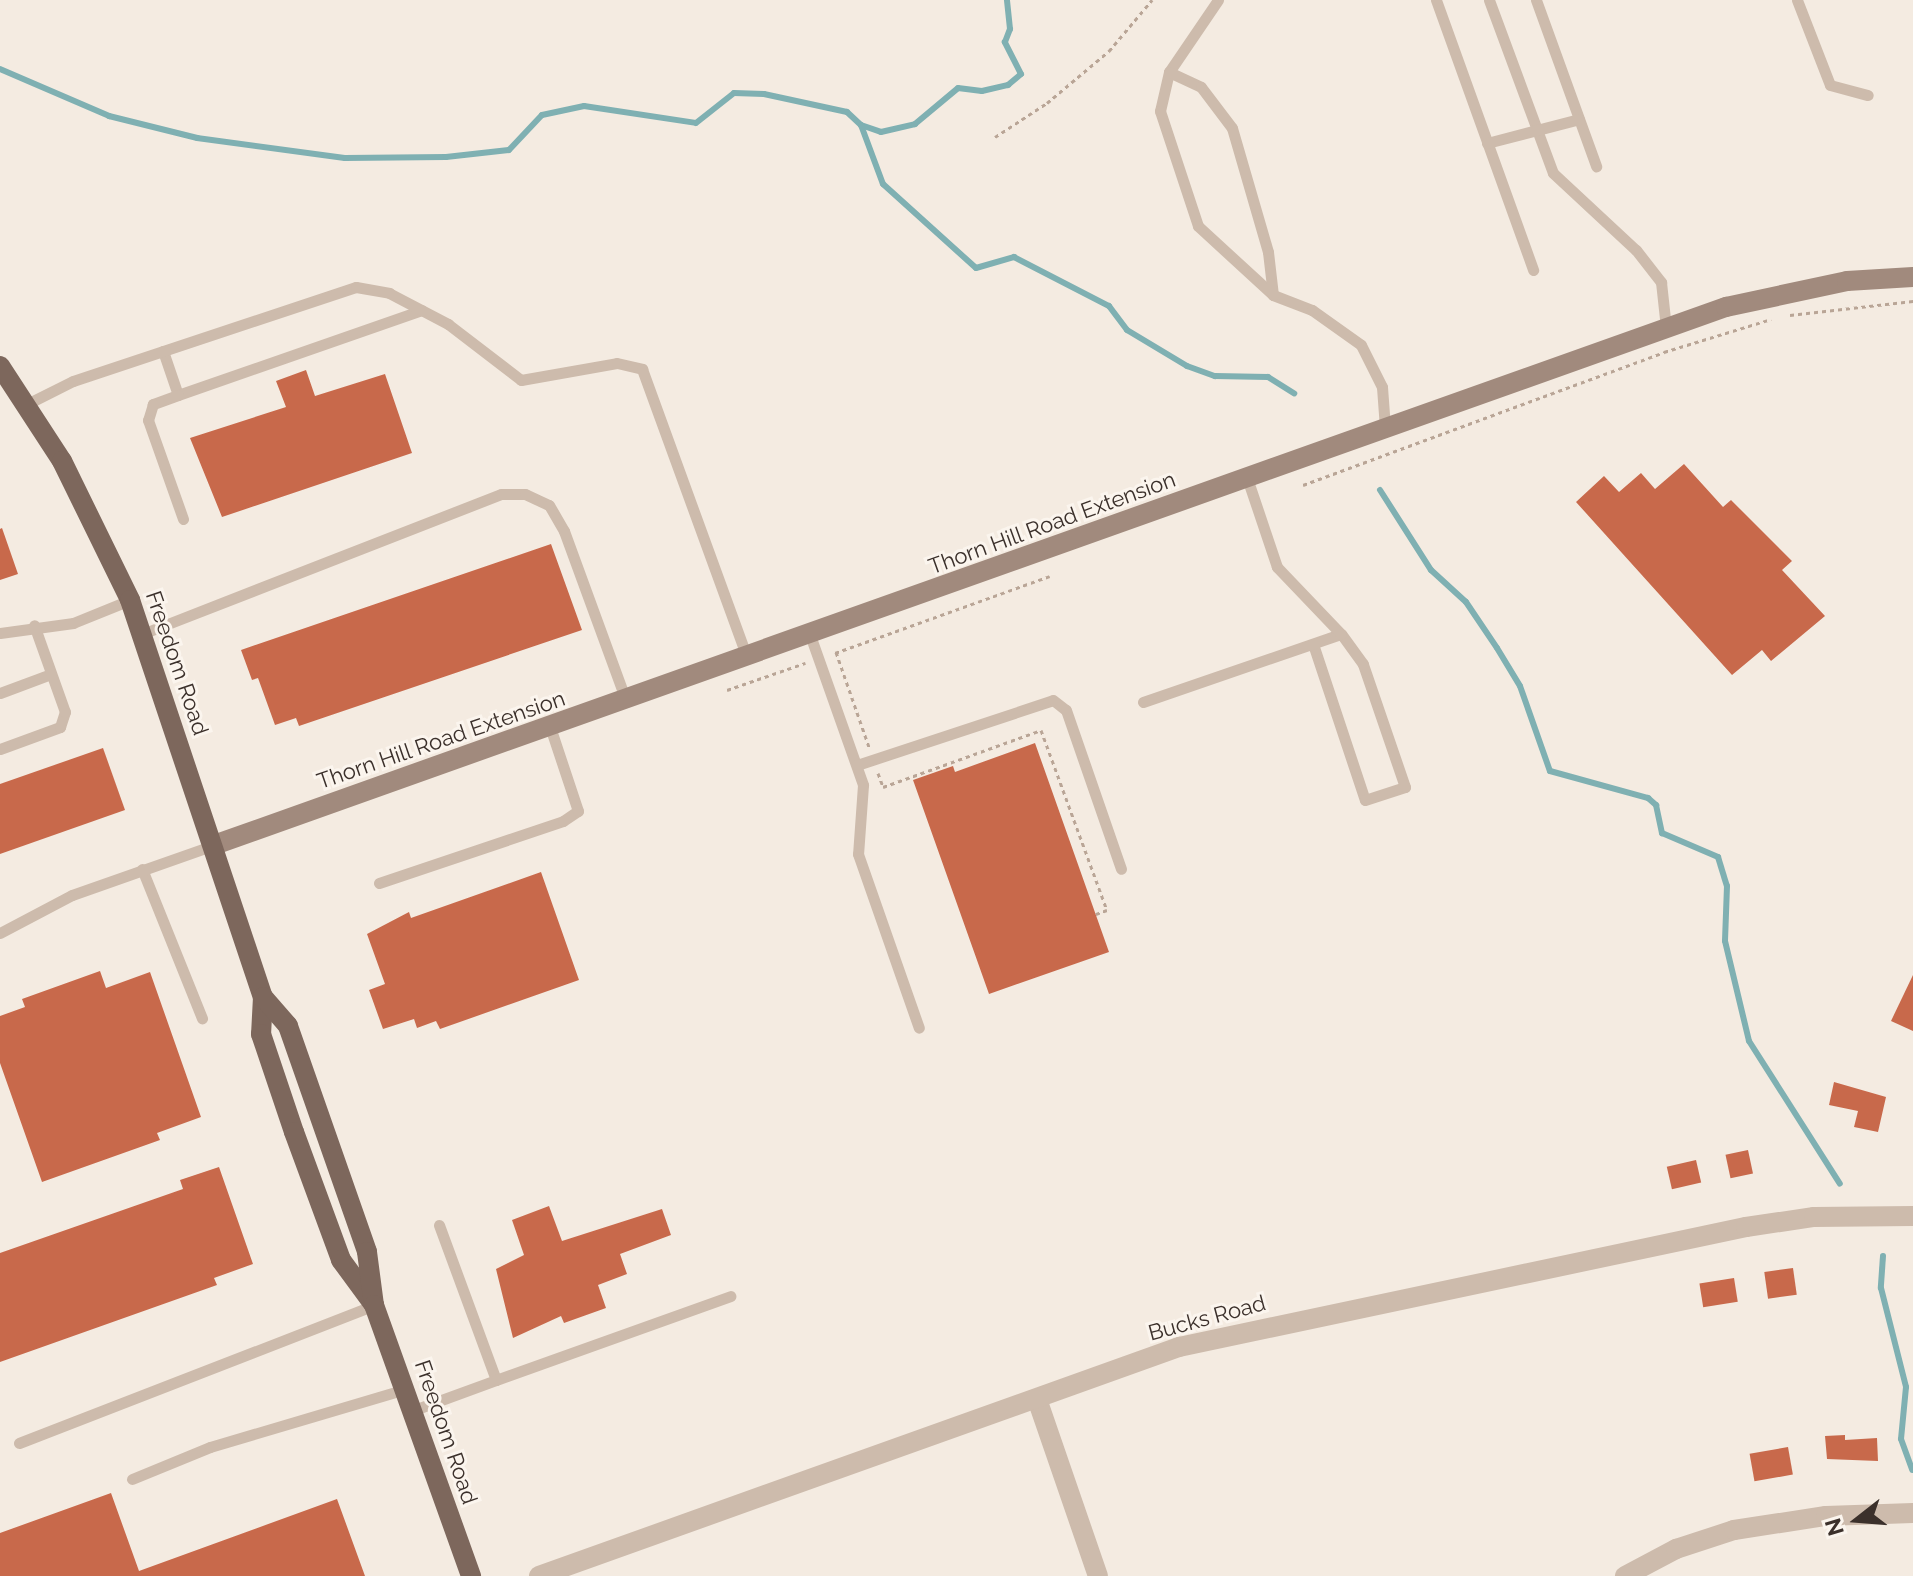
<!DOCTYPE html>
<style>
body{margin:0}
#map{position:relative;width:1913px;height:1576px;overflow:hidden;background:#f4ebe1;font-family:Raleway,sans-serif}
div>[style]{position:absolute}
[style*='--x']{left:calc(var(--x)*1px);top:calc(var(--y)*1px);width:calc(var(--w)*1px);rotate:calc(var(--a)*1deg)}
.stream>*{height:6px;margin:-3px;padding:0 3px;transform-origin:3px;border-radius:3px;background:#7fb0b2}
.building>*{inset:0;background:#c8694b;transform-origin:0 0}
.path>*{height:3px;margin-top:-1.5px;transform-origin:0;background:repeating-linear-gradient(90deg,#b9a596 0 4px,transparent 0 8px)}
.lane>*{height:11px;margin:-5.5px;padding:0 5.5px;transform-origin:5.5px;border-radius:5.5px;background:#cdbbac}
.street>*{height:20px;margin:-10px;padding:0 10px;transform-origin:10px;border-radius:10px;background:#cdbbac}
.secondary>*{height:20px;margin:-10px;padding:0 10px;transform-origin:10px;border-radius:10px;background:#a18a7d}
.primary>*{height:20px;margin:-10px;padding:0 10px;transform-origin:10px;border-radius:10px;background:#7d675c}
span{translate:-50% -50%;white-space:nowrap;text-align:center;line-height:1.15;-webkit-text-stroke:6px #fbf5ee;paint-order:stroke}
.street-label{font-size:22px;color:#3b302b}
.north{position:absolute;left:1817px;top:1480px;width:80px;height:80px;-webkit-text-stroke:6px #fbf5ee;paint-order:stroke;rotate:253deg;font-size:22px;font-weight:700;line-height:32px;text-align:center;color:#3b302b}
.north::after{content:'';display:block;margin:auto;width:28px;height:36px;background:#3b302b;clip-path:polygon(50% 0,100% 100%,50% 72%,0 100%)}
</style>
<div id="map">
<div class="stream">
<i style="--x:0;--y:69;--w:119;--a:23.3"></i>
<i style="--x:109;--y:116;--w:91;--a:14"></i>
<i style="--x:197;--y:138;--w:149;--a:7.7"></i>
<i style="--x:345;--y:158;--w:101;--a:-0.6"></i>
<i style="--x:446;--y:157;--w:63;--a:-6.3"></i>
<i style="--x:509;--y:150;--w:48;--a:-46.7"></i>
<i style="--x:542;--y:115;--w:43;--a:-12.1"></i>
<i style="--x:584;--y:106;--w:113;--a:8.6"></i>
<i style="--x:696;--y:123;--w:48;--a:-38.3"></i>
<i style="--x:734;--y:93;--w:30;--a:2"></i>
<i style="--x:764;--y:94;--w:85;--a:12.2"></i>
<i style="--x:847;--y:112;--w:19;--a:43"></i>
<i style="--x:861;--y:125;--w:21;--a:19"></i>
<i style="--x:881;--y:132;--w:35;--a:-13"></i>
<i style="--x:915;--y:124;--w:56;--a:-39.9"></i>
<i style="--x:958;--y:88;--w:24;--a:7"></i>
<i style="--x:982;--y:91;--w:27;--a:-13"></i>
<i style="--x:1008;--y:85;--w:17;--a:-40"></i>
<i style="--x:1021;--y:74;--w:36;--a:-117"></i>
<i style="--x:1005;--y:42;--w:14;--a:-69"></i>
<i style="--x:1010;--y:29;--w:29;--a:-96"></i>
<i style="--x:861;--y:125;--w:63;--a:69.6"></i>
<i style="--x:883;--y:184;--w:125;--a:42.1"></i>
<i style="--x:976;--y:268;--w:40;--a:-16"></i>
<i style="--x:1014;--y:257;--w:107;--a:27.3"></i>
<i style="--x:1109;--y:306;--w:30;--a:53"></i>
<i style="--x:1127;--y:330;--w:70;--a:31"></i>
<i style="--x:1187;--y:366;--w:30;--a:20"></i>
<i style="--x:1215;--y:376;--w:53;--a:1.1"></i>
<i style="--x:1268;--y:377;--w:31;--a:32"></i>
<i style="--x:1380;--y:490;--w:95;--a:57.5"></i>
<i style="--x:1431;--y:570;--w:47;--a:42.4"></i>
<i style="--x:1466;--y:602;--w:55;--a:56"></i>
<i style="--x:1497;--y:648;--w:44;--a:58.8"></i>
<i style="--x:1520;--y:686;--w:90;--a:70.6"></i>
<i style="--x:1550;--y:771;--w:102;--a:15.4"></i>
<i style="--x:1648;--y:798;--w:11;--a:41"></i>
<i style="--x:1656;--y:805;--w:29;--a:78"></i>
<i style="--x:1662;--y:833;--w:61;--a:23.2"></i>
<i style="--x:1718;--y:857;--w:30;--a:73"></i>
<i style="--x:1727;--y:886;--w:55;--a:92.1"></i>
<i style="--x:1725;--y:941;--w:103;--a:76.5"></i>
<i style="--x:1749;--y:1041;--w:169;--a:57.5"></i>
<i style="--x:1883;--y:1256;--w:32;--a:94"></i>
<i style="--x:1881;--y:1288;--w:102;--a:75.8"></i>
<i style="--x:1906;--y:1387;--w:52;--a:95.5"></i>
<i style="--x:1901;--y:1439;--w:33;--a:70"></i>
</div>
<div class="building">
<i style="clip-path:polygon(306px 370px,315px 396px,385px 374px,412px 453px,222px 517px,190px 438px,286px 407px,276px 381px)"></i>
<i style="clip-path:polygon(1684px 464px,1723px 507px,1731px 500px,1792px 561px,1782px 570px,1825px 616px,1771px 661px,1762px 650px,1732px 675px,1576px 502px,1604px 476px,1619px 492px,1641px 473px,1655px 489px)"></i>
<i style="clip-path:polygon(2px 528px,18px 574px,0 580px,0 529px)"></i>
<i style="clip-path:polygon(551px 544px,582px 630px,299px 726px,296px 718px,275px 725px,258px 678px,252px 680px,241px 650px)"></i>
<i style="clip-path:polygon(1035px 743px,1109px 952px,989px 994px,913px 780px,953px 766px,955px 772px)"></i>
<i style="clip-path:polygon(103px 748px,125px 810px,0 854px,0 784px)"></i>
<i style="clip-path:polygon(541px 872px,579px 980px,440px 1029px,436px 1021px,417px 1028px,414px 1019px,383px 1029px,369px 990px,385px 984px,367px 934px,409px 912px,411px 918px)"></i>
<i style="clip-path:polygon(100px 971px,106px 988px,150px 972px,201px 1117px,157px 1133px,160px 1140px,42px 1182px,0 1063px,0 1016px,25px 1007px,22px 999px)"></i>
<i style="clip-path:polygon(1913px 975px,1913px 1031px,1891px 1021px)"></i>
<i style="clip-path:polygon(1834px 1082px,1886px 1097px,1878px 1132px,1854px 1127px,1858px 1111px,1829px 1105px)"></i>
<i style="left:1748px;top:1150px;width:24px;height:23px;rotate:78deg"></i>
<i style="left:1696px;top:1160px;width:23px;height:30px;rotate:77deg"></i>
<i style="clip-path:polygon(219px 1167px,253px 1264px,214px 1278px,217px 1285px,0 1362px,0 1253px,183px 1189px,180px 1180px)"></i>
<i style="clip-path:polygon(549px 1206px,562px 1241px,662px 1209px,671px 1235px,620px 1254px,627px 1274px,598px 1285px,606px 1308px,564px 1323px,561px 1316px,513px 1338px,496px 1269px,524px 1255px,512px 1220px)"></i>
<i style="left:1793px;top:1268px;width:27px;height:29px;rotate:82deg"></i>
<i style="left:1734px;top:1278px;width:24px;height:35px;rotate:81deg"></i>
<i style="clip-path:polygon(1845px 1435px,1845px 1440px,1877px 1438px,1878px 1461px,1827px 1459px,1825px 1436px)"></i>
<i style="left:1788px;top:1447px;width:28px;height:39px;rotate:80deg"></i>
<i style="clip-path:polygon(111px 1493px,139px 1571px,337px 1499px,365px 1576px,0 1576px,0 1533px)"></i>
</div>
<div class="path">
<i style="--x:995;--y:137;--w:62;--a:-33.2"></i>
<i style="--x:1047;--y:103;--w:81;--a:-40"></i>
<i style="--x:1109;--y:51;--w:67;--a:-49.9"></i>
<i style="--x:1790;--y:315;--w:124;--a:-6.5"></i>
<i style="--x:1303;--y:485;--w:385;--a:-20.2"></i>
<i style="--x:1664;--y:352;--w:112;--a:-17.1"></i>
<i style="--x:836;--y:652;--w:101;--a:70.8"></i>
<i style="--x:835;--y:653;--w:228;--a:-19.7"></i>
<i style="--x:727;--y:690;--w:83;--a:-19.1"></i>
<i style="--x:878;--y:773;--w:15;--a:70"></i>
<i style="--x:883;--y:787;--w:168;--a:-19.8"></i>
<i style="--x:1041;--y:730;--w:192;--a:69.9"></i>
<i style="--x:1107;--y:910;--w:12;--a:160"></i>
</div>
<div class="lane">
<i style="--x:1218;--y:0;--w:87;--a:124.2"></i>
<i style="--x:1169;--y:72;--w:40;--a:103"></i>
<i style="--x:1160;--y:111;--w:121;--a:71.7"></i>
<i style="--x:1198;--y:226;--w:102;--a:42.6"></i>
<i style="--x:1273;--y:295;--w:42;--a:21"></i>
<i style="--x:1312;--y:310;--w:60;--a:35.5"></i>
<i style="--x:1361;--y:345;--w:47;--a:63.4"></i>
<i style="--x:1382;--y:387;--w:41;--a:85.8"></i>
<i style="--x:1436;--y:0;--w:287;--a:70.2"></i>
<i style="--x:1489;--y:0;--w:184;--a:69.7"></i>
<i style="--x:1553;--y:173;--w:113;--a:42.9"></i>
<i style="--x:1636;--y:250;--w:41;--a:52"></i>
<i style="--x:1661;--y:282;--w:46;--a:83.8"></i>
<i style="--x:1536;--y:0;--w:177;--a:70.1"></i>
<i style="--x:1797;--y:0;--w:91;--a:68.8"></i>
<i style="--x:1830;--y:85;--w:39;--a:15"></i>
<i style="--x:1169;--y:72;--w:35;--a:25"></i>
<i style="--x:1201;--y:87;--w:51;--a:52.9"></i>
<i style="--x:1232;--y:128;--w:129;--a:73.8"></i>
<i style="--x:1268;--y:252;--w:43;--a:83.4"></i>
<i style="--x:1487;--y:143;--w:95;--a:-14.6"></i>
<i style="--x:163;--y:351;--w:46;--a:71.2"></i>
<i style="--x:178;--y:395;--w:258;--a:-19.2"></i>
<i style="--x:178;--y:395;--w:27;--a:160"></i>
<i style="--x:153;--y:404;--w:17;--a:107"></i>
<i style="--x:148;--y:420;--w:105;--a:70.5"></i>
<i style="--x:27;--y:404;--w:51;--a:-26.6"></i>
<i style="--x:73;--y:381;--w:298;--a:-18.4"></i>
<i style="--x:356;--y:287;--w:34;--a:10"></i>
<i style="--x:389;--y:293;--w:67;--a:27.7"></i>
<i style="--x:448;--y:324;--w:92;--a:37.5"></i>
<i style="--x:521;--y:380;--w:97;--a:-10"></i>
<i style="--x:617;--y:363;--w:26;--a:13"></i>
<i style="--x:642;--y:369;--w:307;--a:70"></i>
<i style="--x:0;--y:633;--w:74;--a:-7.8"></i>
<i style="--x:73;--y:623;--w:61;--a:-22"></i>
<i style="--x:142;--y:634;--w:385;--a:-21.3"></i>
<i style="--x:501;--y:494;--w:24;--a:0"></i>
<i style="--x:525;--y:494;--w:26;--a:25"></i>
<i style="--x:549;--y:505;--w:30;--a:60"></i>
<i style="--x:564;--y:531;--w:180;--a:69.9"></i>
<i style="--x:810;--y:635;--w:159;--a:70.5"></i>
<i style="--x:863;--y:785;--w:69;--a:94.1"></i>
<i style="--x:858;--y:854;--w:184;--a:70.7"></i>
<i style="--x:1313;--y:644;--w:164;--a:71.6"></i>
<i style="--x:1365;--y:800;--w:42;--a:-18"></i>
<i style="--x:1405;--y:787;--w:130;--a:-108.9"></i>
<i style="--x:1363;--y:664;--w:37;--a:-126"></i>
<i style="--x:0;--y:693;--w:54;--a:-20.4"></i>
<i style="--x:1143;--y:702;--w:209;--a:-19"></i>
<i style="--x:1341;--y:634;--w:93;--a:-133.7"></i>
<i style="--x:1277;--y:567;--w:94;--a:-108.6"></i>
<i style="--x:0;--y:749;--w:64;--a:-20.1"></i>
<i style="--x:60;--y:727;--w:16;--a:-72"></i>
<i style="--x:65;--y:712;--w:92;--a:-109.6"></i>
<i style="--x:857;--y:765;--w:206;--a:-18.3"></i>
<i style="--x:1053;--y:700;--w:16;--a:38"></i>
<i style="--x:1066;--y:710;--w:168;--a:70.9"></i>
<i style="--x:142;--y:869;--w:161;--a:68.1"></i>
<i style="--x:379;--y:883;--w:194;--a:-18.6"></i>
<i style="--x:563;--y:821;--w:18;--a:-34"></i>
<i style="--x:578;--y:811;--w:89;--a:-108.4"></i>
<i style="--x:0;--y:933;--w:81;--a:-27.8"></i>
<i style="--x:72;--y:895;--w:151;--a:-19.4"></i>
<i style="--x:439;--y:1225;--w:165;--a:69.8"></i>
<i style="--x:496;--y:1380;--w:249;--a:-19.7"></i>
<i style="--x:414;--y:1410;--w:87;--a:-20.1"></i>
<i style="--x:19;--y:1443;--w:381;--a:-21.2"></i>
<i style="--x:132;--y:1479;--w:84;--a:-22.3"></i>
<i style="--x:210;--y:1447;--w:204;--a:-16.5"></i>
</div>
<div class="street">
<i style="--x:1037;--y:1399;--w:187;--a:71"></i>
<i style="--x:539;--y:1576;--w:680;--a:-19.69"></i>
<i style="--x:1179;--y:1347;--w:580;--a:-11.95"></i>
<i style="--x:1746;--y:1227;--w:69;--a:-8.4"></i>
<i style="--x:1814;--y:1217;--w:99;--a:-0.6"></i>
<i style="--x:1625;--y:1576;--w:58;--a:-27.9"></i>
<i style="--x:1676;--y:1549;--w:61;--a:-18.1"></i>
<i style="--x:1734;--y:1530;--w:93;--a:-8.7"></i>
<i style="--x:1826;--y:1516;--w:87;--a:-2"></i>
</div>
<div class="secondary">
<i style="--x:214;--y:845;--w:1605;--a:-19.59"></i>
<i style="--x:1726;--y:307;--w:124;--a:-12.1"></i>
<i style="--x:1847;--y:281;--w:66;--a:-3.5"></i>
</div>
<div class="primary">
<i style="--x:0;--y:366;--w:113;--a:56.9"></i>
<i style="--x:62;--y:461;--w:155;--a:63.9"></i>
<i style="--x:130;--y:600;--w:419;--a:71.5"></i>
<i style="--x:263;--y:997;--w:37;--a:93"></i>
<i style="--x:261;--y:1034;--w:103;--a:71.4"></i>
<i style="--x:294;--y:1132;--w:136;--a:69.8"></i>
<i style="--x:341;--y:1260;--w:56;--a:53.7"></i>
<i style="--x:263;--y:997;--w:38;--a:49"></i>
<i style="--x:288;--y:1026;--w:239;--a:70.7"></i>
<i style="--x:367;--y:1252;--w:53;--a:82.5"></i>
<i style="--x:374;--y:1305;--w:288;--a:70.3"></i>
</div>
<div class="street-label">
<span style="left:1052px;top:523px;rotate:-20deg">Thorn Hill Road Extension</span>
<span style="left:177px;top:663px;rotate:71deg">Freedom Road</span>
<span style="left:441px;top:740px;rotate:-19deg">Thorn Hill Road Extension</span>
<span style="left:1207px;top:1318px;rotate:-15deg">Bucks Road</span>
<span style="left:446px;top:1432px;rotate:71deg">Freedom Road</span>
</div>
<div class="north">N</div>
</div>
